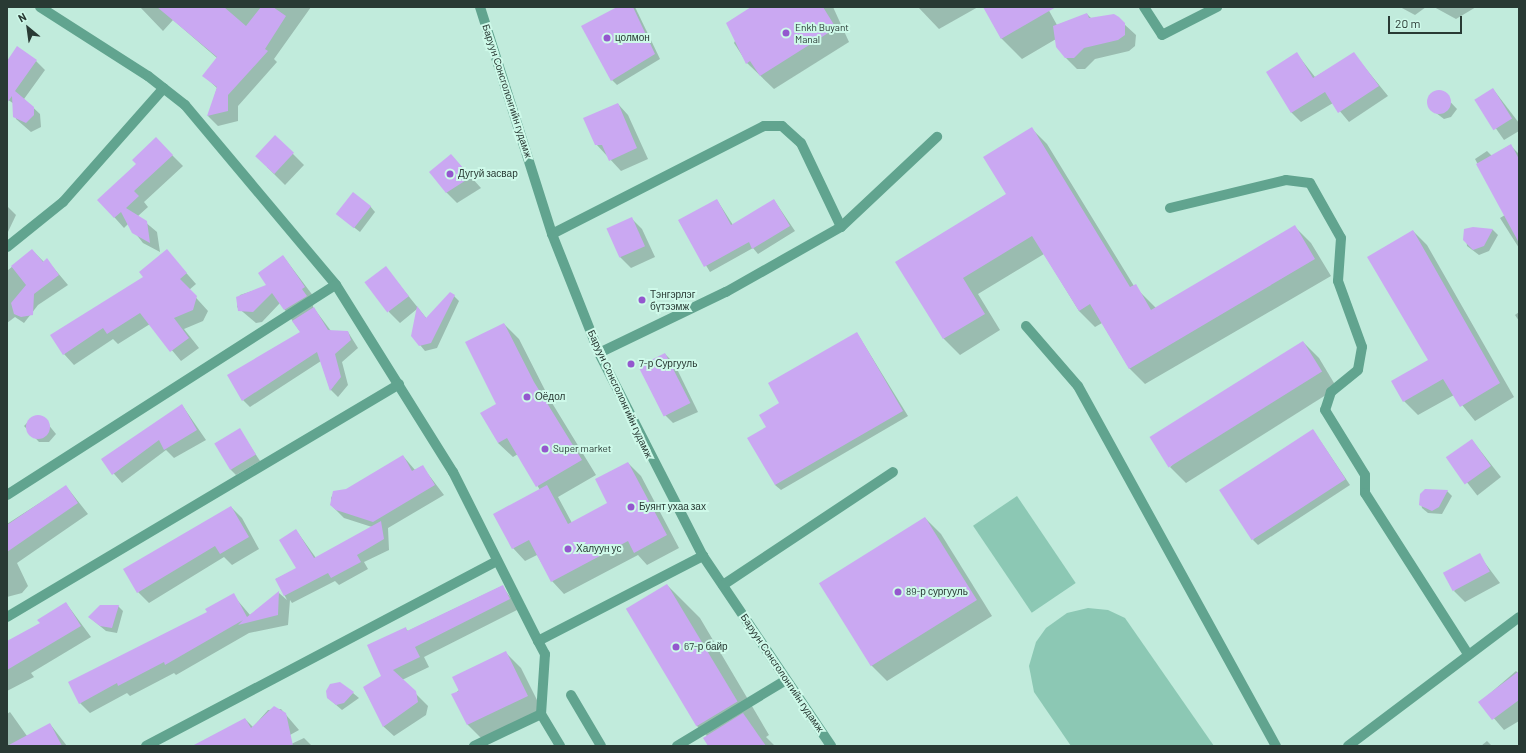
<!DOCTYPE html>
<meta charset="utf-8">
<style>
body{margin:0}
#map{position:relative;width:1526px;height:753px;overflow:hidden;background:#c1ebdc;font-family:Barlow,sans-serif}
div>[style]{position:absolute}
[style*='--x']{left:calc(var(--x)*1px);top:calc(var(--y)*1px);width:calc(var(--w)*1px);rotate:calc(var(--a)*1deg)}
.green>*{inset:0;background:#8cc8b4;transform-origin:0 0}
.shadow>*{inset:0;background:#0003;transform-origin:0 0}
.building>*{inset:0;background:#caa8f2;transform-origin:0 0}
.round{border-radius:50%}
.minor>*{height:10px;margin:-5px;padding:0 5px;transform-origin:5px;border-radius:5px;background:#61a48f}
.dots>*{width:11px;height:11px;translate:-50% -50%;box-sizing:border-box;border:2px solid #cef9e9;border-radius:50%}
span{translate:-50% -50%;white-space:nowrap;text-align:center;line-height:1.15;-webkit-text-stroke:4px #cef9e9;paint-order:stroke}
.poi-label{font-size:10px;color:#293a34}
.left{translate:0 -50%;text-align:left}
.street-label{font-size:10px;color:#293a34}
.frame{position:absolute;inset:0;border:8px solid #293a34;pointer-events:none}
.north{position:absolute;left:8px;top:8px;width:40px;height:40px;-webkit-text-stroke:3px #cef9e9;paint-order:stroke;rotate:331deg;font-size:11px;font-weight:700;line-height:16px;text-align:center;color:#293a34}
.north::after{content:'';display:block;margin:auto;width:14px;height:18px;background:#293a34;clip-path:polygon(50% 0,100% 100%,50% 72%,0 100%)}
.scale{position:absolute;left:1388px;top:16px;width:74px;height:18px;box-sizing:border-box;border:2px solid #293a34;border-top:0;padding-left:5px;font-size:12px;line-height:14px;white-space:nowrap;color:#293a34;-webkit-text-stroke:3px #cef9e9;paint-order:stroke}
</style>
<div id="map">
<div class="green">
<i style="left:1017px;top:496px;width:105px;height:53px;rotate:56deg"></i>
<i style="clip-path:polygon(1088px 608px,1108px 610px,1125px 618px,1214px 746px,1071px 746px,1034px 692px,1029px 666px,1036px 642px,1046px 628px,1067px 613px)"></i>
</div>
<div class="shadow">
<i style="clip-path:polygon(140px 7px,311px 7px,274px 59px,277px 62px,238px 106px,238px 121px,218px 126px,208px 116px,217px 88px,204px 76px,217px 58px,173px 20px,163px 31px)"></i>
<i style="clip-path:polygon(619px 7px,635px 7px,660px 59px,617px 85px,612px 80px)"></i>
<i style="clip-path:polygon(752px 7px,833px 7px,849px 42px,774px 89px,747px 63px,734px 43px)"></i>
<i style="clip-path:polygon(918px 7px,978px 7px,939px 29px)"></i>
<i style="clip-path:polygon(984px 7px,1047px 7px,1057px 25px,1087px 14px,1092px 19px,1124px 24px,1136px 35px,1135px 46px,1129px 51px,1095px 59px,1085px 69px,1077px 69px,1066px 58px,1056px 39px,1022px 59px,1001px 38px)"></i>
<i style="clip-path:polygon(1400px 7px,1426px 7px,1415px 15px)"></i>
<i style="clip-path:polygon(1434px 7px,1476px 7px,1456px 19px)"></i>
<i style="clip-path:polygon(1297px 54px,1315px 77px,1354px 54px,1388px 96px,1349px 122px,1333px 103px,1301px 122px,1291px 112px)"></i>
<i style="clip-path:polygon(36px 61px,45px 70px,24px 99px,40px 114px,41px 127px,31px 132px,16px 119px,14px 104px,7px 99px,7px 62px)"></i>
<i style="clip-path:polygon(1493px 89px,1519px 123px,1519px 131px,1504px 140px,1476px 100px)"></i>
<i style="clip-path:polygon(1441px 92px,1457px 109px,1451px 117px,1444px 119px,1432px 110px,1429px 100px,1435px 93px)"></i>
<i style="clip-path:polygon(618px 104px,628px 115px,648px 159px,621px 171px,596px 144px)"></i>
<i style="clip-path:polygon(1031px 128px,1047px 144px,1134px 286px,1156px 308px,1295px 227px,1311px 243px,1331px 276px,1145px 384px,1129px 368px,1102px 323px,1095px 327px,1079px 311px,1044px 254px,978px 294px,1000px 330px,960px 355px,944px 339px,897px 262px,1007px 194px)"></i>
<i style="clip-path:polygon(275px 136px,304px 165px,285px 185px,267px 167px)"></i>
<i style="clip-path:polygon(1510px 145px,1519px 154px,1519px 248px,1500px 218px,1505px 215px,1475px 159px,1487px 151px,1492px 156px)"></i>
<i style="clip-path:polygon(166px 149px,183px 166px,144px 202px,148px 207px,138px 216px,157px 232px,160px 252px,143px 243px,128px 224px,124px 228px,99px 200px,138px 164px)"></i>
<i style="clip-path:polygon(451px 155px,481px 188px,457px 203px,446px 192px)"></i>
<i style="clip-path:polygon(717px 200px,733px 225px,774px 200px,795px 231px,758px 254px,753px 248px,710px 272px,679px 221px)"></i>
<i style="clip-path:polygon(7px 206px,16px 215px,7px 234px)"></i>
<i style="clip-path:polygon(370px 206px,375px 212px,360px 232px,338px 215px)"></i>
<i style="clip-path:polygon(631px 218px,642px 229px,655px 257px,631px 268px,620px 257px)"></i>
<i style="clip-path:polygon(1465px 230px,1493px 230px,1498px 235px,1489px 251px,1479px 255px,1467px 246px)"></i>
<i style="clip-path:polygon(1413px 231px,1427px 245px,1514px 397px,1475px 421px,1454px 395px,1418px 415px,1404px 401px,1429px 360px)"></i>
<i style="clip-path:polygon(32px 250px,44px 262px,47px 260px,68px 285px,38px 305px,24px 323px,15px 317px,7px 323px,7px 271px)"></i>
<i style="clip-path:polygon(167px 251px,196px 284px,189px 290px,208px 311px,203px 321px,184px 329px,199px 348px,181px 361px,150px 324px,118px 344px,113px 339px,74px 365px,64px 354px,144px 278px)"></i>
<i style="clip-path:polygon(283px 256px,314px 297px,313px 307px,331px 331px,348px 332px,358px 348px,342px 362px,348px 385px,338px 397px,331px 390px,321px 361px,250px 407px,243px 400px,301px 333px,280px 303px,262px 322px,256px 323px,237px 307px,240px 295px,268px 286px)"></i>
<i style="clip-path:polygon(386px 268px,427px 319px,454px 296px,459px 301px,437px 348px,425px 351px,420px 345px,417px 309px,400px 323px,389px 312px)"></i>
<i style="clip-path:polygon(1519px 312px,1519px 321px,1515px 315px)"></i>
<i style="clip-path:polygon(504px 324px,519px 339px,549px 398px,596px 475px,558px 497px,572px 523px,609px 503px,628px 463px,641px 476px,679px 548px,647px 565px,638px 555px,564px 594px,552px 581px,537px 555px,525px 561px,513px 548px,540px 490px,518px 454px,513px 457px,498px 443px,497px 404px)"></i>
<i style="clip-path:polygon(857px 333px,908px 416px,781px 490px,775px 485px,767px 428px,781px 404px)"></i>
<i style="clip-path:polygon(1303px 342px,1319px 358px,1337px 388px,1186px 483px,1170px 467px)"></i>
<i style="clip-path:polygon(665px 354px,674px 363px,698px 412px,673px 423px,664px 414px)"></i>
<i style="clip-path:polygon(182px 405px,206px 440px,174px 458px,166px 450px,122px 483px,102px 460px)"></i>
<i style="clip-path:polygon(33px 417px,43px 418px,56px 434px,49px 442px,39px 442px,24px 426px)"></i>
<i style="clip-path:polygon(239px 429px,260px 461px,236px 475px,231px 470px)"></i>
<i style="clip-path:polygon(1313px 430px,1350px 485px,1258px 545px,1253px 540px)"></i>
<i style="left:1472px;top:440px;width:47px;height:30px;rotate:52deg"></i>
<i style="clip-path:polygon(403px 456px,415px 470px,422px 466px,444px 495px,388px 528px,389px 550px,364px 562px,368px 569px,339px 585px,335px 581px,292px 603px,290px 600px,288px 625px,249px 633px,176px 675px,174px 673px,130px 696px,127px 693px,90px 713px,80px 703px,233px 595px,250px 615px,279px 593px,287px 600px,276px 579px,298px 568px,296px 530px,316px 558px,372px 527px,344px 518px,333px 507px,331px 498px,334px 492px,346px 490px)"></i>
<i style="clip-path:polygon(66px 486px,88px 514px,17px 563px,28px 586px,22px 593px,7px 597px,7px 524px)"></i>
<i style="clip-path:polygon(1426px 490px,1447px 491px,1452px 496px,1442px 514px,1428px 513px,1422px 508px,1420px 498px)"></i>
<i style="clip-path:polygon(231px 507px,242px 518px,259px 549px,232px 565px,224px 557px,149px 603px,138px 592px)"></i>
<i style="clip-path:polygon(925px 518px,941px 534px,992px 616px,887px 681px,871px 665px)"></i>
<i style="clip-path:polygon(1479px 555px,1500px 583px,1465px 602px,1454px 591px)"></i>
<i style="clip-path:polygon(667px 585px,700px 618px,769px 735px,766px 737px,775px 746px,709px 746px,707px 736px,697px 726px)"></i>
<i style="clip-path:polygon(502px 586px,519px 609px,424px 657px,429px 667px,402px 680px,428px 706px,426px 715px,394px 736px,384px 727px,364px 688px,382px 676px,406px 629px,408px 631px)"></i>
<i style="clip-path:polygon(66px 603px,91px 637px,31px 673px,34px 677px,7px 691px,7px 642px,41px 624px)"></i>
<i style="clip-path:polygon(118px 606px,123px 611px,117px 633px,106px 631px,89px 617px)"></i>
<i style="clip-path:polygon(505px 652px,521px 668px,543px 712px,484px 741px,468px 725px,453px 695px)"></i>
<i style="clip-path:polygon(1516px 671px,1519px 674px,1519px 721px,1504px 730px,1480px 702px)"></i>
<i style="clip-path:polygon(353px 693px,359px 698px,342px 710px,328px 698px)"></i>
<i style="clip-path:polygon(281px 709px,299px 730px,270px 746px,194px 746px,245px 719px,253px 727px,268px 710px)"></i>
<i style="clip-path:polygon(10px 712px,27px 736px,50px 724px,67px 746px,7px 746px,7px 714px)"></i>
<i style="clip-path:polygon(304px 738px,312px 746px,287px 746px)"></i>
<i style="clip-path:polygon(1487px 741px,1492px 746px,1481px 746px)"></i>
</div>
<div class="building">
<i style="clip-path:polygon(157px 7px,224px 7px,246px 26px,261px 7px,273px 7px,286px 16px,265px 49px,268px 51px,228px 95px,228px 111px,207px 116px,217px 87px,202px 76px,217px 57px)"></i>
<i style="clip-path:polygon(617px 7px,633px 7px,655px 54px,611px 81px,581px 26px)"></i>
<i style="clip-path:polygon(751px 7px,823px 7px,836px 28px,760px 76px,750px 61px,746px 64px,726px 23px)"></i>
<i style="clip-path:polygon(983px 7px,1056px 7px,1001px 39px)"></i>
<i style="clip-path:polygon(1087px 13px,1089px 18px,1114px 14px,1119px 17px,1125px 23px,1125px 35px,1118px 40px,1084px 48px,1074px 58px,1065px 58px,1056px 47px,1053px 26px)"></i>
<i style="clip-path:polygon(17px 46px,37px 60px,15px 91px,34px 107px,34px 115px,26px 123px,13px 117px,12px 96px,7px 103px,7px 61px)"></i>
<i style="clip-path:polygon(1297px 52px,1313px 78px,1354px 52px,1379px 86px,1338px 113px,1325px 92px,1291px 113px,1266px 72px)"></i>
<i style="left:1493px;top:88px;width:36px;height:22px;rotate:58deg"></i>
<i class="round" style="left:1427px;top:90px;width:24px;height:24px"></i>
<i style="clip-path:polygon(618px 103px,637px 148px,609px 161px,602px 145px,595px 145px,583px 118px)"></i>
<i style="clip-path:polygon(1032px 127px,1130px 287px,1136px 284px,1151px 310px,1295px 225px,1315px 259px,1129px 369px,1090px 304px,1079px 311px,1032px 236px,963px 278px,985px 314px,943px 339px,895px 262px,1006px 194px,983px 157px)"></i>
<i style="left:275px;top:135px;width:26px;height:29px;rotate:43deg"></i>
<i style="clip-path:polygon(156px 137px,173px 155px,134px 191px,139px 196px,126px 208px,147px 221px,150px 243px,132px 233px,121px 212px,114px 218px,97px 200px,136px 164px,132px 160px)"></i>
<i style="clip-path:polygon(1511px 144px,1519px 159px,1519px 243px,1476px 164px)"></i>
<i style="clip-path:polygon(451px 154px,471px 177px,446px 193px,429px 172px)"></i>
<i style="left:353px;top:192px;width:23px;height:28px;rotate:38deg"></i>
<i style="clip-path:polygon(717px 199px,731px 225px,774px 199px,790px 226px,752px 249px,749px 242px,704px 267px,678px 220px)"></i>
<i style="left:632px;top:217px;width:32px;height:28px;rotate:66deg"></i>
<i style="clip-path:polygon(1473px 227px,1493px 229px,1484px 246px,1473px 250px,1463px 240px,1464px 229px)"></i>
<i style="clip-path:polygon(1413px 230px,1500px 383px,1460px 407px,1443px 379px,1403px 402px,1391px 381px,1428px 360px,1367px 257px)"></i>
<i style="clip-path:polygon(32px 249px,43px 262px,47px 258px,59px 275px,34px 294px,33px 315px,21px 317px,14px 314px,11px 303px,26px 285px,11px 266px)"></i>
<i style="clip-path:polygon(167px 249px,187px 273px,180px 279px,197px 296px,193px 310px,174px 318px,189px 338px,170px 352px,140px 313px,107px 334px,103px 328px,63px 355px,50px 335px,143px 277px,139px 272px)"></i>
<i style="clip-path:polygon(283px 255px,305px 287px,302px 289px,307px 296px,284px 310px,272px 293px,253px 312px,238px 311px,236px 297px,266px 285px,258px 273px)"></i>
<i style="left:386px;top:266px;width:38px;height:27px;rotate:53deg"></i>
<i style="clip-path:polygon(450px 292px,455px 295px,431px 343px,419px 346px,411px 336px,417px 306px,426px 318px)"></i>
<i style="clip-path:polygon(314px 307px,328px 330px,348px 331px,351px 340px,335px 354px,341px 377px,330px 391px,317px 352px,242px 401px,227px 375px,300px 332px,292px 321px)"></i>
<i style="clip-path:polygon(504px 323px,534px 382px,582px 460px,536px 487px,507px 438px,498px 443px,480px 413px,496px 404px,465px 342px)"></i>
<i style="clip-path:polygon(857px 332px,903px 411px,775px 485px,747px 438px,766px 427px,759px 415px,779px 403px,768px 383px)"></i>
<i style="left:1303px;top:341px;width:36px;height:181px;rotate:58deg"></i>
<i style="left:665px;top:353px;width:56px;height:30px;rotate:63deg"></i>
<i style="clip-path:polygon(182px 404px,197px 430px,164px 450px,159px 440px,112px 475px,101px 459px)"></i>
<i class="round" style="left:26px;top:415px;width:24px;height:24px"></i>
<i style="left:240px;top:428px;width:31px;height:30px;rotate:59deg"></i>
<i style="left:1313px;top:429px;width:60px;height:112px;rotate:57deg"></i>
<i style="left:1472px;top:439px;width:33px;height:32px;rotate:55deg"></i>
<i style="clip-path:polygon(403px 455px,412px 471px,423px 465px,435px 485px,373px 522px,336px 510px,330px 505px,333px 491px,346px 489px)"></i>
<i style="clip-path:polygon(628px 462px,667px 535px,634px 553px,628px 541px,551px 582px,529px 540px,512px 549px,493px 514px,547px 485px,568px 524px,607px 503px,595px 479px)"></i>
<i style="clip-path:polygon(66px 485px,78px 503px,7px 552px,7px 525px)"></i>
<i style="clip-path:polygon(1425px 489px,1448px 490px,1439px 507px,1432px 511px,1419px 505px,1420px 494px)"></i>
<i style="clip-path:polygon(231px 506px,249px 537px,220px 554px,215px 546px,137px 593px,123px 569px)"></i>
<i style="left:925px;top:517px;width:98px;height:125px;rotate:58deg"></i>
<i style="clip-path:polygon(381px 521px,384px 539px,357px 555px,361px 562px,331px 578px,328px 573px,284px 596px,275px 579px,296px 568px,279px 540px,296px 529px,314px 558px)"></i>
<i style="left:1480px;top:553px;width:21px;height:42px;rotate:62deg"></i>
<i style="left:667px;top:584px;width:137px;height:48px;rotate:59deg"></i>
<i style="clip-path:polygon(503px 585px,510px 599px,415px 647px,420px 657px,393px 670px,416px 691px,418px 702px,383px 727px,363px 687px,381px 676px,367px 645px,406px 627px,407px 631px)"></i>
<i style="clip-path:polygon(279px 591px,278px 615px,238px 625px,243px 620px,165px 665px,164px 662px,118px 686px,117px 683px,79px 704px,68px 682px,207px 612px,205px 609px,234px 593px,247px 617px)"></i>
<i style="clip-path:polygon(66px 602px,81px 626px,7px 670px,7px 641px,40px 623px,37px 620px)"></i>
<i style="clip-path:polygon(100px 605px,119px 605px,112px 628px,100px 626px,88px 617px)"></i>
<i style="clip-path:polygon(506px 651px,528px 696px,467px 725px,451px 694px,459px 691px,452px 677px)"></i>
<i style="clip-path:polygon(1519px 671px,1519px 700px,1492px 720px,1478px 702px)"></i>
<i style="clip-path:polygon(340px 682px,354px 692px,344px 703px,336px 705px,327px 698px,326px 691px,330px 684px)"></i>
<i style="clip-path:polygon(274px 706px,286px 713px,293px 746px,192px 746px,245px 718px,251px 728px)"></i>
<i style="clip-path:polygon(743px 713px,766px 746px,708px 746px,703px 738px)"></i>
<i style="clip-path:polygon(50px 723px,62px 746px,7px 746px)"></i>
</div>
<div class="minor">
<i style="--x:40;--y:7;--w:128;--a:32.6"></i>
<i style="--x:148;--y:76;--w:47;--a:38.1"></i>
<i style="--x:185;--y:105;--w:235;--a:50"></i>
<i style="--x:336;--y:285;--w:221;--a:58"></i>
<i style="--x:453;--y:472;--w:189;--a:63.3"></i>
<i style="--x:538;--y:641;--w:15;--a:62"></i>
<i style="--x:545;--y:654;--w:60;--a:93.8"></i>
<i style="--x:541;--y:714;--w:37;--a:59"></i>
<i style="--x:480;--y:7;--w:238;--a:72.4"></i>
<i style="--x:552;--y:234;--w:128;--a:68.4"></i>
<i style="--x:599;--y:353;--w:228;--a:62.9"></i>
<i style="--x:703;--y:556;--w:229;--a:56"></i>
<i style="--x:1144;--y:7;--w:33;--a:57"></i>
<i style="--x:1162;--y:35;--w:62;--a:-27"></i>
<i style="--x:1170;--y:208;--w:119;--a:-13.6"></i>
<i style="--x:1286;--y:180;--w:24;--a:7"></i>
<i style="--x:1310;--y:183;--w:63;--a:60.6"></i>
<i style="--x:1341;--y:238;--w:43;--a:94"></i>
<i style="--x:1338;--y:281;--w:70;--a:70"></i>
<i style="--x:1362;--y:347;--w:23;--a:100"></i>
<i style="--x:1358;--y:370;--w:35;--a:141"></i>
<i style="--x:1331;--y:392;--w:19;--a:108"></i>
<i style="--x:1325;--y:410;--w:76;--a:58.4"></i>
<i style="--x:1365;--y:475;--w:18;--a:90"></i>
<i style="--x:1365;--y:493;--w:191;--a:57.4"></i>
<i style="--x:552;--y:234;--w:238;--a:-27"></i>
<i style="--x:764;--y:126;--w:18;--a:0"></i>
<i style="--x:782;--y:126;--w:25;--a:42"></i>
<i style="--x:801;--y:143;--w:93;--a:64.5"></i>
<i style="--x:7;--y:247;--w:72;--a:-38.8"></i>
<i style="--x:63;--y:202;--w:152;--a:-48.5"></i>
<i style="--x:1026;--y:326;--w:79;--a:49.1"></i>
<i style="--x:1078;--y:386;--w:411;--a:61.2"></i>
<i style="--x:599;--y:353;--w:141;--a:-25.7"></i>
<i style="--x:726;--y:292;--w:132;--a:-29.5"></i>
<i style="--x:841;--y:227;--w:132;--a:-43.2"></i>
<i style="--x:7;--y:495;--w:390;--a:-32.6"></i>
<i style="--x:723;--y:585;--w:204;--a:-33.6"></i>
<i style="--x:7;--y:617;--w:456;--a:-30.7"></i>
<i style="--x:538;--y:641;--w:186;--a:-27.3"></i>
<i style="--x:571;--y:695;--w:59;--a:59.5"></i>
<i style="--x:146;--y:746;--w:397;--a:-27.8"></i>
<i style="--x:474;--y:746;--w:74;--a:-25.5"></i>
<i style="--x:677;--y:746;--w:127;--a:-31.2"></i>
<i style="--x:1348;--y:746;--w:214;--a:-37"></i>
</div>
<div class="dots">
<i style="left:786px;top:33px;background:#9457ce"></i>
<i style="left:607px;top:38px;background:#9457ce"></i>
<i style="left:450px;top:174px;background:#9457ce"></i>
<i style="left:642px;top:300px;background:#9457ce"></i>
<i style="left:631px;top:364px;background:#9457ce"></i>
<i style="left:527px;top:397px;background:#9457ce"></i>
<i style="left:545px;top:449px;background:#9457ce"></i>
<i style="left:631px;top:507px;background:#9457ce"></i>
<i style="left:568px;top:549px;background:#9457ce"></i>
<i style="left:898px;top:592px;background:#9457ce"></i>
<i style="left:676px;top:647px;background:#9457ce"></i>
</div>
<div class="poi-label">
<span class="left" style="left:795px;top:33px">Enkh Buyant<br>Manal</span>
<span class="left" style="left:615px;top:38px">цолмон</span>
<span class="left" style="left:458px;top:174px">Дугуй засвар</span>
<span class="left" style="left:650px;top:300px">Тэнгэрлэг<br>бүтээмж</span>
<span class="left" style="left:639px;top:364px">7-р Сургууль</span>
<span class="left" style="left:535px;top:397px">Оёдол</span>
<span class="left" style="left:553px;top:449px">Super market</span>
<span class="left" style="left:639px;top:507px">Буянт ухаа зах</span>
<span class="left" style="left:576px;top:549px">Халуун ус</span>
<span class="left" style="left:906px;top:592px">89-р сургууль</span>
<span class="left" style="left:684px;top:647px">67-р байр</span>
</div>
<div class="street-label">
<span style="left:507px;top:91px;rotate:72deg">Баруун Сонсголонгийн гудамж</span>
<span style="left:620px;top:394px;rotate:65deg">Баруун Сонсголонгийн гудамж</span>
<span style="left:782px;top:673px;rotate:56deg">Баруун Сонсголонгийн гудамж</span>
</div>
<div class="frame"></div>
<div class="north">N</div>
<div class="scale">20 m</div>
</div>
